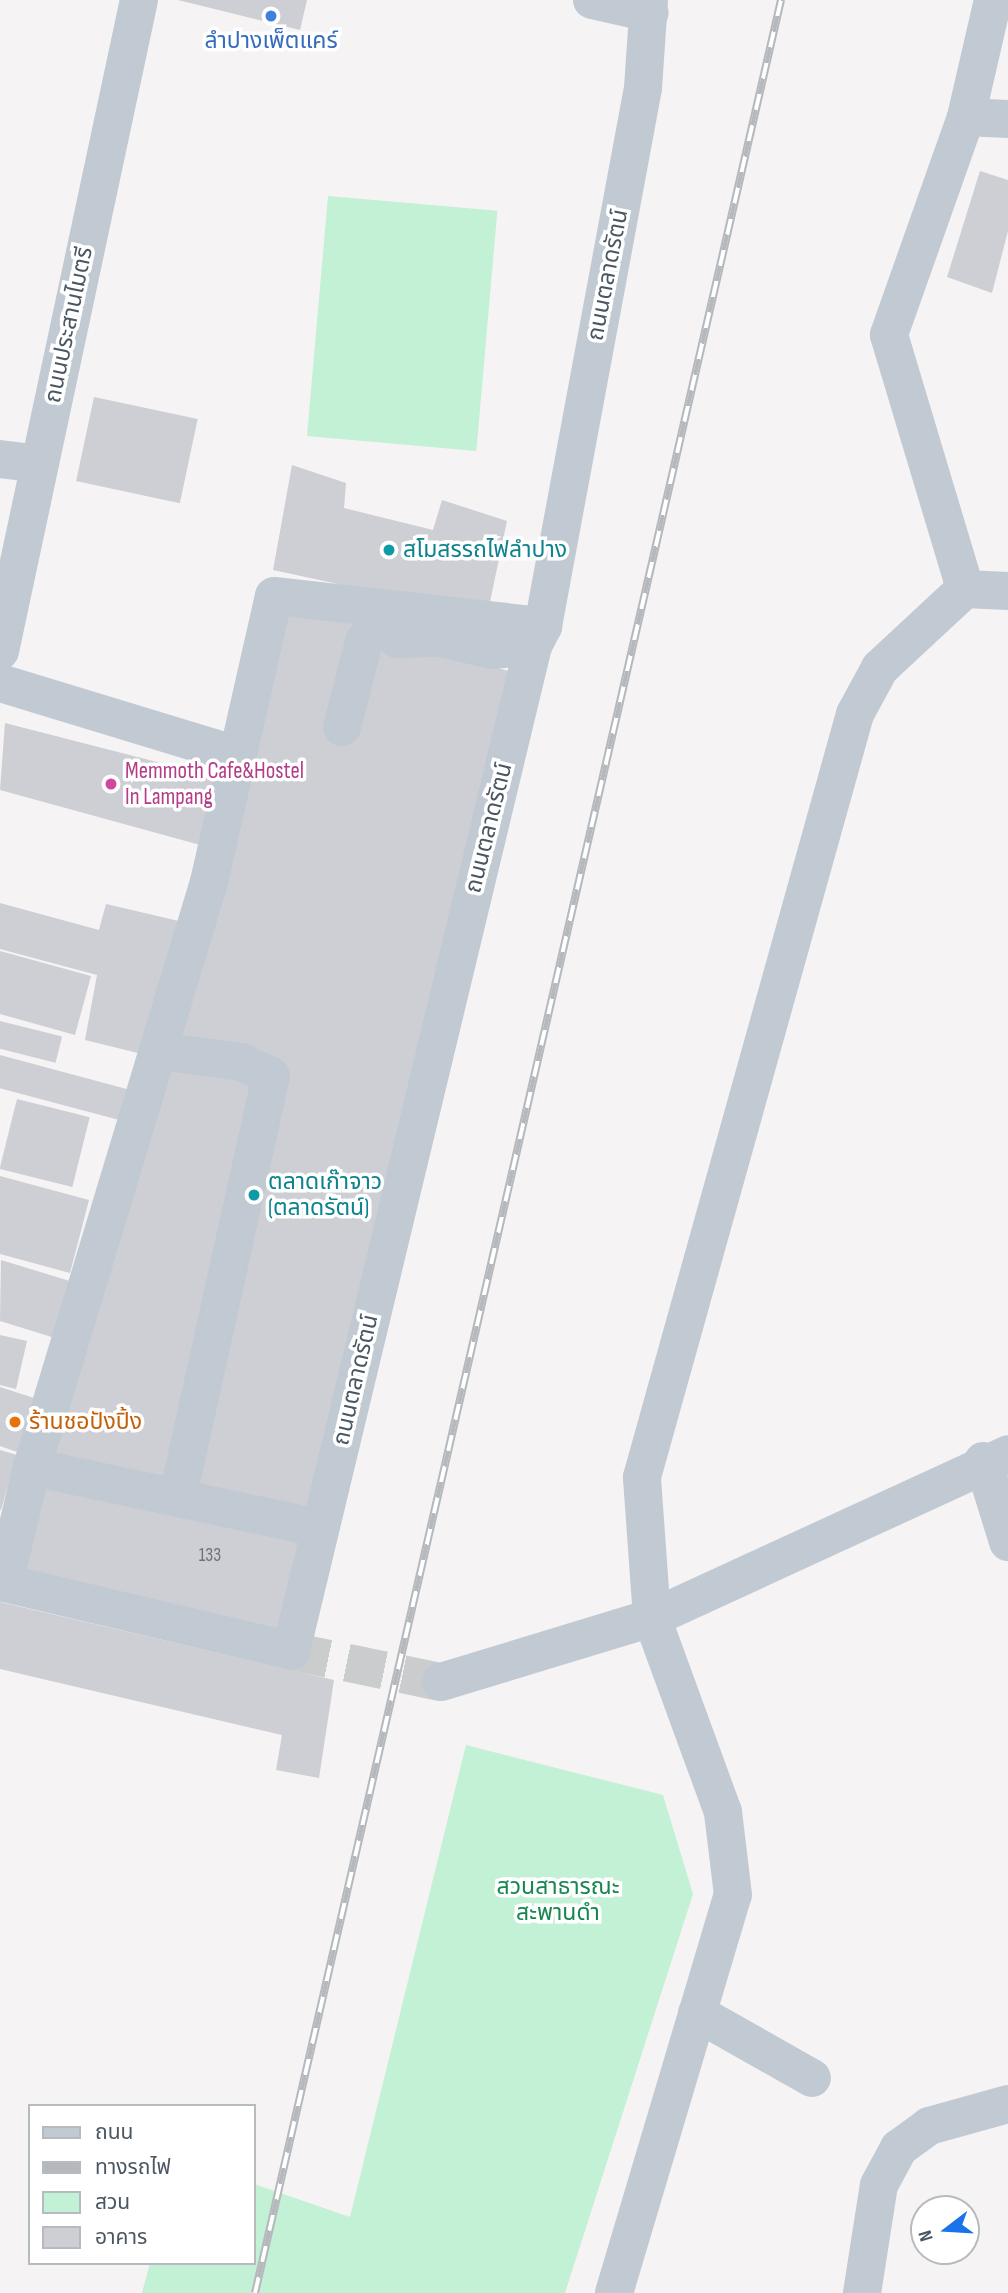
<!DOCTYPE html>
<meta charset="utf-8">
<style>
body{margin:0}
#map{position:relative;width:1008px;height:2293px;overflow:hidden;background:#f5f3f3;font-family:"Sofia Sans Condensed","Noto Sans Thai",sans-serif}
div>[style]{position:absolute}
[style*='--x']{left:calc(var(--x)*1px);top:calc(var(--y)*1px);width:calc(var(--w)*1px);rotate:calc(var(--a)*1deg)}
.green>*{inset:0;background:#c3f1d5;transform-origin:0 0}
.building>*{inset:0;background:#cdcfd5;transform-origin:0 0}
.minor-tunnel>*{height:38px;margin-top:-19px;transform-origin:0;background:repeating-linear-gradient(90deg,#caccce 0 38px,transparent 0 57px)}
.minor>*{height:38px;margin:-19px;padding:0 19px;transform-origin:19px;border-radius:19px;background:#c1cad2}
.rail>*{height:8px;margin-top:-4px;transform-origin:0;background:repeating-linear-gradient(90deg,#fff 0 16px,#b5b8bd 0 32px);box-sizing:border-box;border-block:2px solid #b5b8bd}
.dots>*{width:19px;height:19px;translate:-50% -50%;box-sizing:border-box;border:4px solid #fff;border-radius:50%}
span{translate:-50% -50%;white-space:nowrap;text-align:center;line-height:1.15;-webkit-text-stroke:7px #fff;paint-order:stroke}
.number-label{font-size:19px;color:#6b747e}
.number-label span{-webkit-text-stroke-width:0}
.shop-label{font-size:23px;color:#366cbe}
.street-label{font-size:23px;color:#4a5661}
.culture-label{font-size:23px;color:#0d838f}
.left{translate:0 -50%;text-align:left}
.hotel-label{font-size:23px;color:#b23c85}
.food-label{font-size:23px;color:#c56008}
.park-label{font-size:23px;color:#17864f}
.legend{position:absolute;left:28px;top:2104px;width:228px;height:161px;box-sizing:border-box;background:#fff;border:2px solid #b7bbc0;margin:0;padding:9px 12px;list-style:none;font-size:21px;color:#4a5661}
.legend li{display:flex;align-items:center;gap:14px;height:35px}
.legend b{width:35px;border:2px solid #b7bbc0}
.north{position:absolute;left:910px;top:2195px;width:70px;height:70px;box-sizing:border-box;background:#fff;border:2px solid #b7bbc0;border-radius:50%;rotate:253deg;font-size:19px;font-weight:700;line-height:28px;text-align:center;color:#4a5661}
.north::after{content:'';display:block;margin:auto;width:24px;height:32px;background:#1a73e8;clip-path:polygon(50% 0,100% 100%,50% 72%,0 100%)}
</style>
<div id="map">
<div class="green">
<i style="left:328px;top:196px;width:170px;height:241px;rotate:5deg"></i>
<i style="clip-path:polygon(466px 1745px,663px 1795px,693px 1894px,565px 2293px,142px 2293px,150px 2263px,254px 2263px,254px 2184px,350px 2217px)"></i>
</div>
<div class="building">
<i style="clip-path:polygon(178px 0,307px 0,300px 30px)"></i>
<i style="clip-path:polygon(980px 171px,1008px 180px,1008px 231px,992px 293px,947px 277px)"></i>
<i style="left:94px;top:397px;width:106px;height:86px;rotate:12deg"></i>
<i style="clip-path:polygon(292px 465px,346px 483px,344px 508px,433px 530px,442px 500px,507px 521px,487px 616px,273px 570px)"></i>
<i style="clip-path:polygon(274px 596px,397px 639px,526px 676px,291px 1651px,4px 1583px,146px 1055px,85px 1040px,97px 975px,0 949px,0 903px,99px 930px,106px 904px,183px 922px,204px 846px,0 790px,5px 723px,223px 779px)"></i>
<i style="clip-path:polygon(0 951px,91px 976px,75px 1035px,0 1014px)"></i>
<i style="left:0;top:1021px;width:64px;height:27px;rotate:14deg"></i>
<i style="left:0;top:1055px;width:133px;height:32px;rotate:15deg"></i>
<i style="left:17px;top:1099px;width:75px;height:72px;rotate:14deg"></i>
<i style="clip-path:polygon(0 1176px,89px 1200px,70px 1273px,0 1254px)"></i>
<i style="clip-path:polygon(1px 1260px,73px 1282px,58px 1339px,0 1321px)"></i>
<i style="clip-path:polygon(0 1335px,27px 1341px,16px 1389px,0 1385px)"></i>
<i style="clip-path:polygon(0 1387px,37px 1399px,20px 1453px,0 1446px)"></i>
<i style="clip-path:polygon(0 1450px,17px 1455px,1px 1510px,0 1510px)"></i>
<i style="clip-path:polygon(0 1602px,334px 1680px,319px 1778px,276px 1770px,282px 1735px,0 1669px)"></i>
</div>
<div class="minor-tunnel">
<i style="--x:291;--y:1651;--w:153;--a:11.7"></i>
</div>
<div class="minor">
<i style="--x:592;--y:0;--w:59;--a:12.6"></i>
<i style="--x:993;--y:0;--w:120;--a:103"></i>
<i style="--x:966;--y:117;--w:231;--a:109.5"></i>
<i style="--x:889;--y:335;--w:265;--a:73.3"></i>
<i style="--x:965;--y:589;--w:43;--a:2.7"></i>
<i style="--x:966;--y:117;--w:42;--a:2.7"></i>
<i style="--x:0;--y:459;--w:39;--a:7"></i>
<i style="--x:0;--y:651;--w:666;--a:-77.95"></i>
<i style="--x:0;--y:683;--w:248;--a:16.9"></i>
<i style="--x:342;--y:727;--w:88;--a:-75.5"></i>
<i style="--x:364;--y:642;--w:16;--a:-55"></i>
<i style="--x:373;--y:629;--w:8;--a:-14"></i>
<i style="--x:381;--y:627;--w:20;--a:37"></i>
<i style="--x:397;--y:639;--w:42;--a:-1.4"></i>
<i style="--x:439;--y:638;--w:55;--a:12.5"></i>
<i style="--x:493;--y:650;--w:40;--a:-5.7"></i>
<i style="--x:160;--y:1051;--w:82;--a:7.7"></i>
<i style="--x:241;--y:1062;--w:33;--a:25"></i>
<i style="--x:271;--y:1076;--w:429;--a:102.5"></i>
<i style="--x:983;--y:1461;--w:85;--a:72.8"></i>
<i style="--x:32;--y:1467;--w:294;--a:12"></i>
<i style="--x:0;--y:1582;--w:299;--a:13.3"></i>
<i style="--x:291;--y:1651;--w:1034;--a:-76.46"></i>
<i style="--x:533;--y:646;--w:22;--a:-63"></i>
<i style="--x:543;--y:626;--w:547;--a:-79.47"></i>
<i style="--x:643;--y:88;--w:88;--a:-86.1"></i>
<i style="--x:4;--y:1583;--w:119;--a:-76.4"></i>
<i style="--x:32;--y:1467;--w:611;--a:-73.17"></i>
<i style="--x:209;--y:882;--w:293;--a:-77.2"></i>
<i style="--x:274;--y:596;--w:271;--a:6.4"></i>
<i style="--x:441;--y:1682;--w:220;--a:-16.9"></i>
<i style="--x:652;--y:1618;--w:392;--a:-24.7"></i>
<i style="--x:697;--y:2013;--w:132;--a:29.5"></i>
<i style="--x:614;--y:2293;--w:415;--a:-73.4"></i>
<i style="--x:733;--y:1895;--w:84;--a:-96.9"></i>
<i style="--x:723;--y:1812;--w:207;--a:-110.1"></i>
<i style="--x:652;--y:1618;--w:141;--a:-94.1"></i>
<i style="--x:642;--y:1477;--w:792;--a:-74.4"></i>
<i style="--x:855;--y:714;--w:52;--a:-61.5"></i>
<i style="--x:880;--y:668;--w:116;--a:-42.9"></i>
<i style="--x:862;--y:2293;--w:109;--a:-81.1"></i>
<i style="--x:879;--y:2185;--w:42;--a:-61.6"></i>
<i style="--x:899;--y:2148;--w:37;--a:-36"></i>
<i style="--x:929;--y:2126;--w:82;--a:-15.6"></i>
</div>
<div class="rail">
<i style="--x:255;--y:2293;--w:2353;--a:-77.08"></i>
</div>
<div class="dots">
<i style="left:271px;top:16px;background:#3f7fe0"></i>
<i style="left:389px;top:550px;background:#0f9aa8"></i>
<i style="left:111px;top:784px;background:#d1479c"></i>
<i style="left:254px;top:1195px;background:#0f9aa8"></i>
<i style="left:15px;top:1422px;background:#e8710a"></i>
</div>
<div class="number-label">
<span style="left:210px;top:1556px">133</span>
</div>
<div class="shop-label">
<span style="left:271px;top:41px">ลำปางเพ็ตแคร์</span>
</div>
<div class="street-label">
<span style="left:608px;top:275px;rotate:-79deg">ถนนตลาดรัตน์</span>
<span style="left:69px;top:325px;rotate:-78deg">ถนนประสานไมตรี</span>
<span style="left:489px;top:828px;rotate:-76deg">ถนนตลาดรัตน์</span>
<span style="left:356px;top:1380px;rotate:-77deg">ถนนตลาดรัตน์</span>
</div>
<div class="culture-label">
<span class="left" style="left:403px;top:550px">สโมสรรถไฟลำปาง</span>
<span class="left" style="left:268px;top:1195px">ตลาดเก๊าจาว<br>(ตลาดรัตน์)</span>
</div>
<div class="hotel-label">
<span class="left" style="left:125px;top:784px">Memmoth Cafe&amp;Hostel<br>In Lampang</span>
</div>
<div class="food-label">
<span class="left" style="left:29px;top:1422px">ร้านชอปังปิ้ง</span>
</div>
<div class="park-label">
<span style="left:558px;top:1900px">สวนสาธารณะ<br>สะพานดำ</span>
</div>
<ul class="legend">
<li><b style="height:9px;background:#c1cad2"></b>ถนน</li>
<li><b style="height:9px;background:#b5b8bd"></b>ทางรถไฟ</li>
<li><b style="height:19px;background:#c3f1d5"></b>สวน</li>
<li><b style="height:19px;background:#cdcfd5"></b>อาคาร</li>
</ul>
<div class="north">N</div>
</div>
